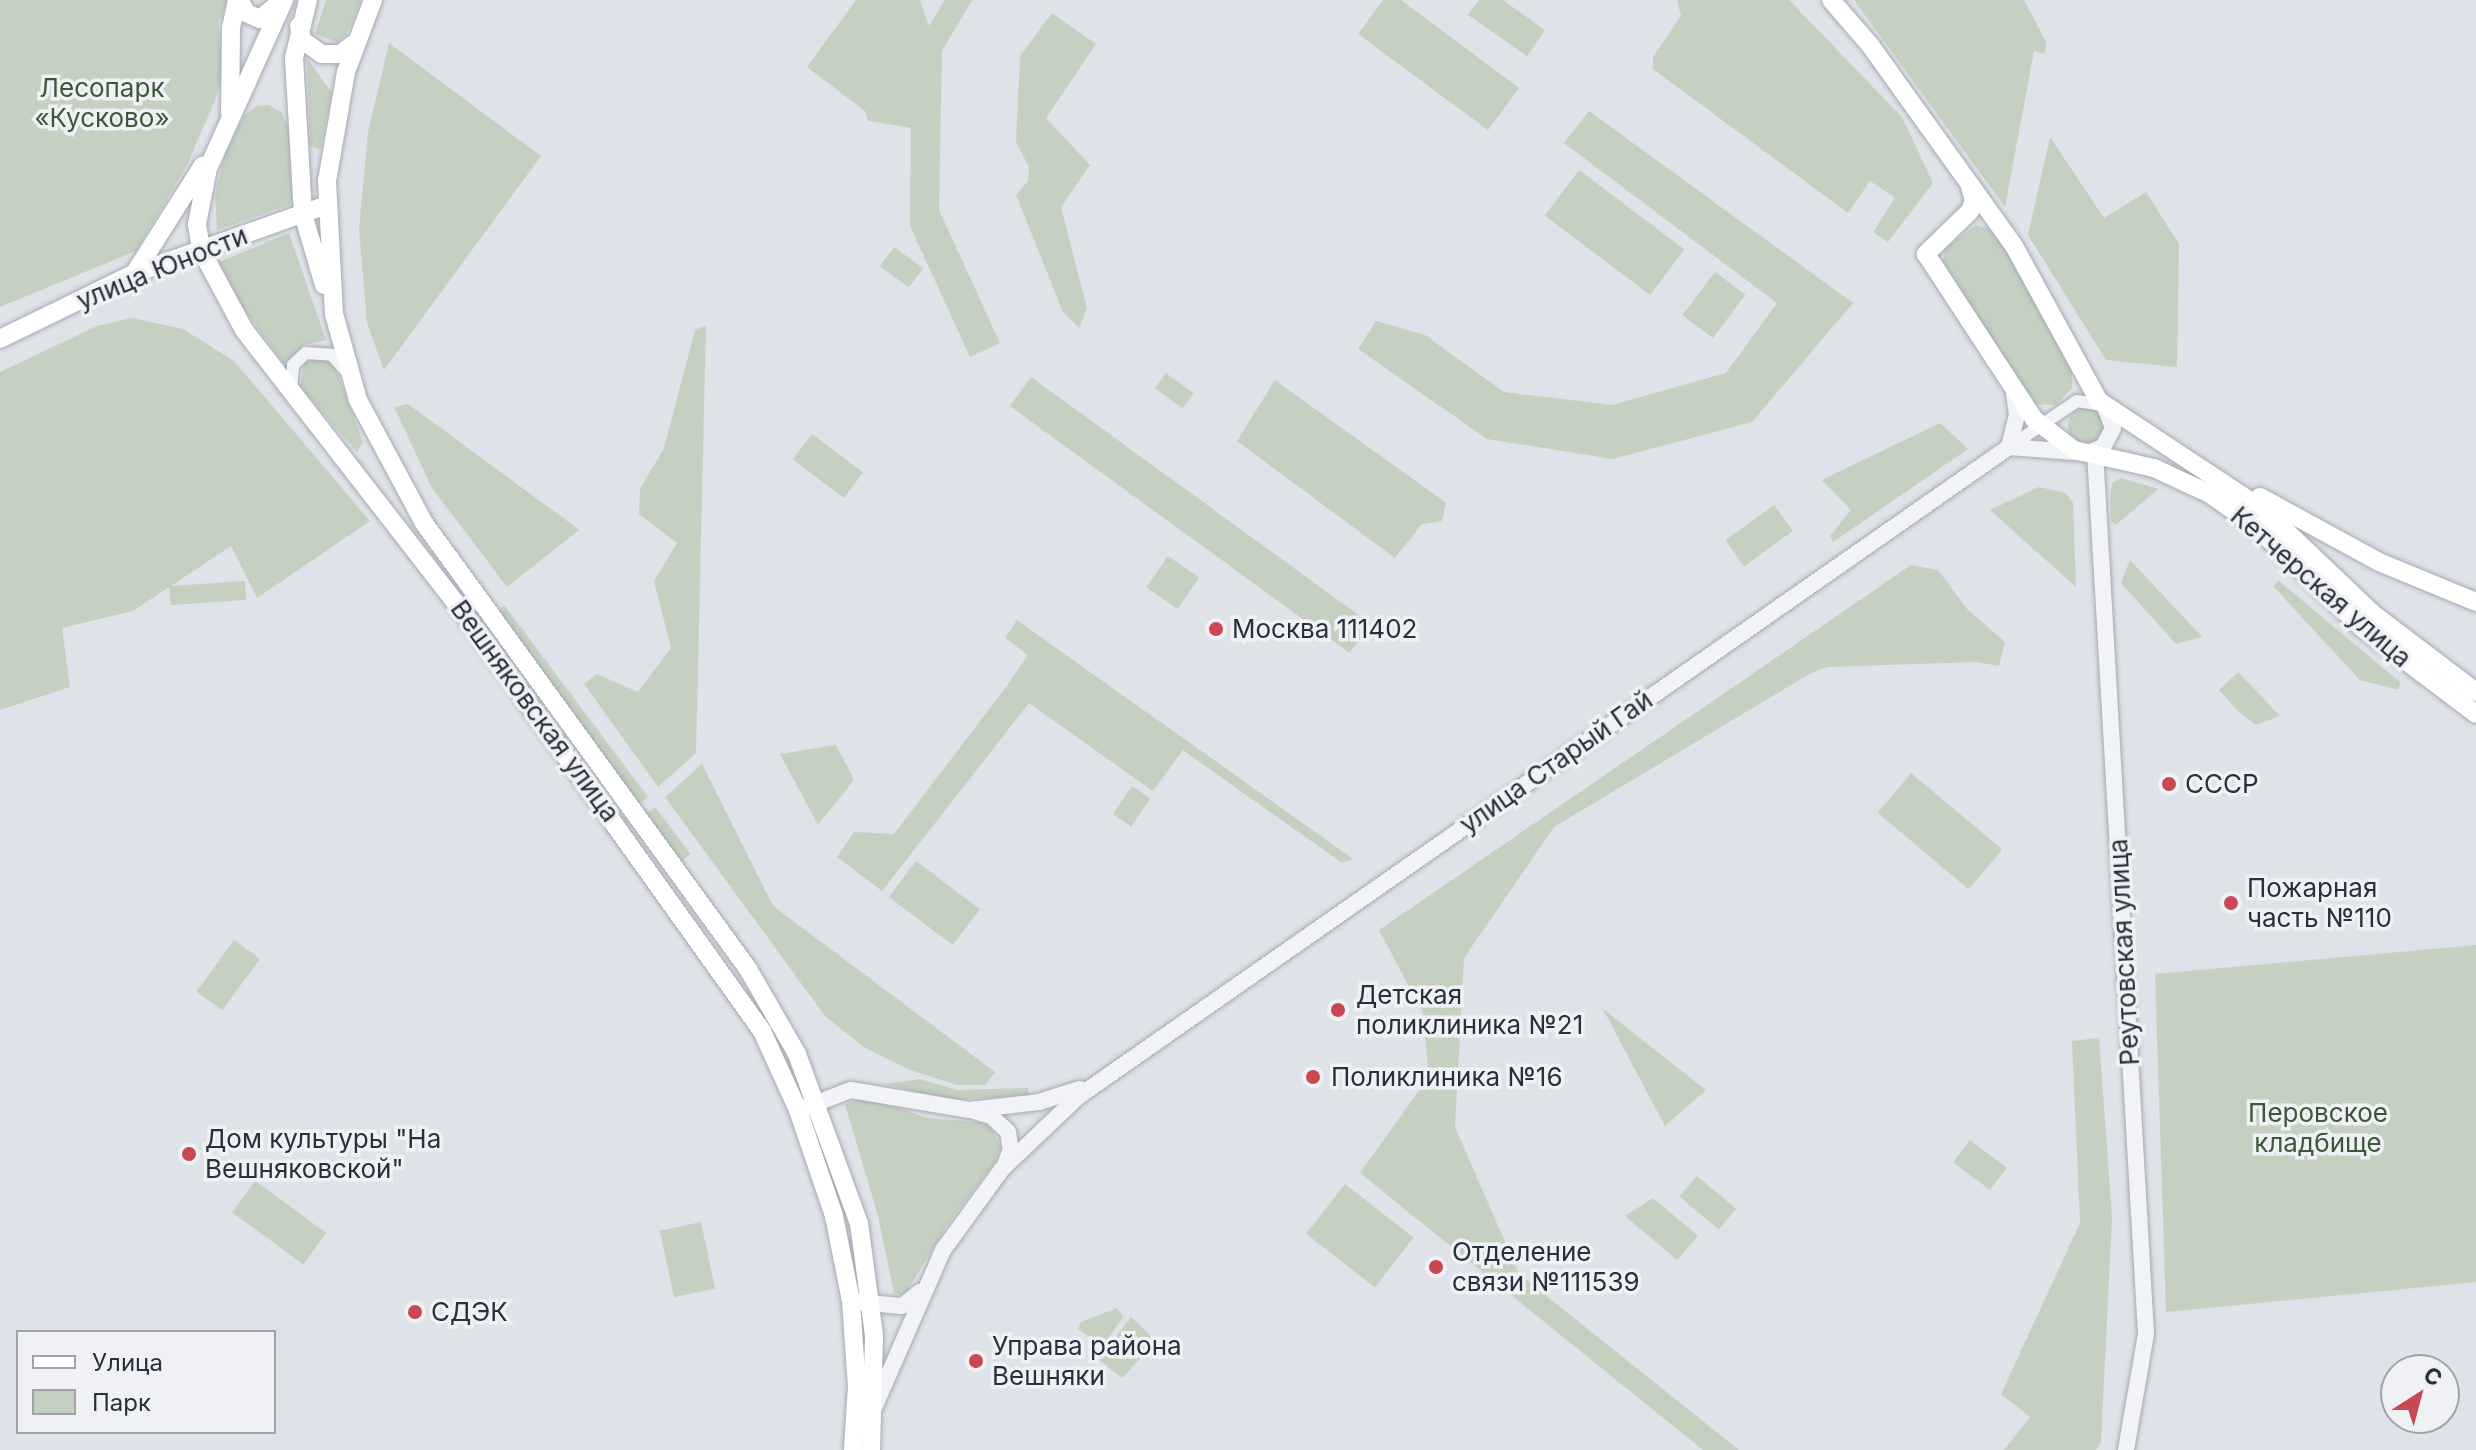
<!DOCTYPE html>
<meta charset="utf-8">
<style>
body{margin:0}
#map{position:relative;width:2476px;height:1450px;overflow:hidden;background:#dfe2e8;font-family:Inter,sans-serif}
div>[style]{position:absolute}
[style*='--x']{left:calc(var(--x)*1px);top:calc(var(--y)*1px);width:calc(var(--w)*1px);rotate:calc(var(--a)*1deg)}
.green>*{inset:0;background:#c4d1c1;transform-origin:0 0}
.round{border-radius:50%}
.roads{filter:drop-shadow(0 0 2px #a5a9b2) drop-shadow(0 0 2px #a5a9b2)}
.minor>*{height:12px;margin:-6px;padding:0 6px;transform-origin:6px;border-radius:6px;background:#f2f3f6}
.tertiary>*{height:16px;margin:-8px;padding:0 8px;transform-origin:8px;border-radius:8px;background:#f2f3f6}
.secondary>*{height:18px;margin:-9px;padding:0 9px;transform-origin:9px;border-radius:9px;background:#fff}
.dots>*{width:22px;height:22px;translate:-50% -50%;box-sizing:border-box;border:4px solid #eff1f5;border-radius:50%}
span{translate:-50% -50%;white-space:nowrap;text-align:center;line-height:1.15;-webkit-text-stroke:7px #eff1f5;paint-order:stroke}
.park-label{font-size:26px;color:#3a5937}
.street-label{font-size:26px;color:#292f3e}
.poi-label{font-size:26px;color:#292f3e}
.left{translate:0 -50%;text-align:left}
.legend{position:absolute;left:16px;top:1330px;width:260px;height:104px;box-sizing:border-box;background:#eff1f5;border:2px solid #a0a3ac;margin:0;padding:10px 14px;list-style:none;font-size:24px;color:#292f3e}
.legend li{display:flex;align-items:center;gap:16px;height:40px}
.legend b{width:40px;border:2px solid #a0a3ac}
.north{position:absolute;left:2380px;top:1354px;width:80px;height:80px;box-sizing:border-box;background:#eff1f5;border:2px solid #a0a3ac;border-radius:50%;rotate:36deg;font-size:22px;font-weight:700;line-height:32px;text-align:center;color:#292f3e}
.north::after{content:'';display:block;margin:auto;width:28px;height:36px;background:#c84952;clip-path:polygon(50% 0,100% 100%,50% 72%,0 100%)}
</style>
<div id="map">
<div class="green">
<i style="clip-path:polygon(0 0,229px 0,218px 22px,223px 74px,215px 100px,187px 165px,136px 251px,0 307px)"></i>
<i style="clip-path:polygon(326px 0,361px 0,346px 35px,337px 42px,315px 34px)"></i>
<i style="clip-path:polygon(856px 0,920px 0,929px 26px,945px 0,972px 0,942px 51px,939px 210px,1000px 343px,970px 357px,910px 226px,911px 128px,868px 121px,865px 111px,807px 67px)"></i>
<i style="clip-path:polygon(1383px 0,1401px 0,1519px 88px,1488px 130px,1358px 34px)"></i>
<i style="clip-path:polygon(1479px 0,1503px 0,1545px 30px,1527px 56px,1468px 15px)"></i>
<i style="clip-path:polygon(1677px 0,1789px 0,1902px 117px,1933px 183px,1888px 242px,1873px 232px,1895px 198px,1870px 181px,1848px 213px,1653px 69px,1653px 57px,1681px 16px)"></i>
<i style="clip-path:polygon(1854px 0,2024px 0,2046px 42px,2045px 54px,2034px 51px,2005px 207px)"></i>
<i style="clip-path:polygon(1052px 13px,1096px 44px,1046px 118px,1090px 165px,1061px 207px,1087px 308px,1079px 328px,1063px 312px,1016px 195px,1028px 181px,1029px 167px,1016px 142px,1020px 56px)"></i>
<i style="clip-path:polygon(389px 43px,541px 156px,384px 370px,367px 323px,359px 229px,368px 132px)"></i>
<i style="clip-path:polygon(307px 58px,332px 93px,320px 150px,310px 146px)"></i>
<i style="clip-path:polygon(269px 105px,281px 112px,289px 128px,292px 199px,289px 205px,217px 230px,215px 195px,224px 157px,244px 116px,256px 106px)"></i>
<i style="clip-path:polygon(1589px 111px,1853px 303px,1752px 422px,1613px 459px,1487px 439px,1358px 349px,1376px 321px,1425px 335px,1504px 392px,1612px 405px,1726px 373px,1777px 303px,1564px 143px)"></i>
<i style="clip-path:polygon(2050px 137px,2104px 218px,2146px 192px,2179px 244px,2177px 367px,2106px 360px,2028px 235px)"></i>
<i style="left:1579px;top:170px;width:132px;height:57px;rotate:37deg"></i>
<i style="clip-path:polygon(1976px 225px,1992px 230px,2022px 273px,2072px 370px,2072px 388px,2056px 405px,2034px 404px,2026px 396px,1943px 261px,1945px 248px)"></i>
<i style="clip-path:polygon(289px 233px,326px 340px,304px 345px,284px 364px,235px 297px,219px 262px)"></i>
<i style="left:894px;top:247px;width:36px;height:24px;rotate:36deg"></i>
<i style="left:1715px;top:272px;width:38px;height:54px;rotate:37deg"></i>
<i style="clip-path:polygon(132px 318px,183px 329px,234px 361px,370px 521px,257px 598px,231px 546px,171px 586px,245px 581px,246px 600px,171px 605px,169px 587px,133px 611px,62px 628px,70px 687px,0 710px,0 372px,97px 326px)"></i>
<i style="clip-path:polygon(706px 325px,696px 753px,658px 787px,584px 684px,597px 674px,638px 692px,671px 648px,654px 581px,677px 543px,639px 514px,640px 489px,664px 448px,695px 330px)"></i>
<i style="clip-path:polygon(323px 358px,335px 367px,363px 442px,357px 452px,300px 387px,304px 363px)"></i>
<i style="left:1166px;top:373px;width:34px;height:19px;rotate:36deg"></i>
<i style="left:1031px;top:377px;width:420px;height:36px;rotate:36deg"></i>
<i style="clip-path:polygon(1275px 380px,1446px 503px,1442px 521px,1422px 524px,1395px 558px,1237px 441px)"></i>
<i style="clip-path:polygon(408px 404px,578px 529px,579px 530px,507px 587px,432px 488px,394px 407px)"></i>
<i class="round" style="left:2068px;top:408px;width:36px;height:36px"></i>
<i style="clip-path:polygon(1940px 423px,1968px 449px,1833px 542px,1830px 536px,1851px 510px,1822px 480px)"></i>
<i style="left:812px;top:434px;width:64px;height:32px;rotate:37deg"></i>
<i style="clip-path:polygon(2122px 478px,2158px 489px,2117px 524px,2111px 522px,2110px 493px,2113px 482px)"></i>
<i style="clip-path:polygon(2039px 487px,2066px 493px,2073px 503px,2076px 587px,1990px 510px)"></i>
<i style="left:1774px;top:505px;width:32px;height:60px;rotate:54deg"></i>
<i style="left:1168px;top:556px;width:38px;height:38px;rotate:35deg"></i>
<i style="clip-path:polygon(2130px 560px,2202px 637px,2176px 644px,2121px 583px)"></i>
<i style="clip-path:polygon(1911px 565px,1938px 570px,1967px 609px,2005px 642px,1999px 666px,1976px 662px,1827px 667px,1811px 673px,1554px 827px,1464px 958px,1455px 1127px,1519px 1274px,1739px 1450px,1703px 1450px,1360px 1173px,1421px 1088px,1428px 1067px,1423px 1013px,1379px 930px)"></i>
<i style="clip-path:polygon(2279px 581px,2400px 682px,2399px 690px,2360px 680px,2273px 586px)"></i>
<i style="clip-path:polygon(504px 605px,648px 797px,639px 804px,498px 611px)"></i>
<i style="clip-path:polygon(1017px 620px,1353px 859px,1342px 863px,1183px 750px,1153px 791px,1029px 703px,882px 891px,837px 857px,854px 832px,894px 834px,1006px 687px,1028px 655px,1005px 638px)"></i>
<i style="clip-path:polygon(2238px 672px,2280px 716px,2256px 725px,2238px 711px,2219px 690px)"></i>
<i style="clip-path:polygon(836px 745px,854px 780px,818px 825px,780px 754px)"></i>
<i style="clip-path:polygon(702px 764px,773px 906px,995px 1072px,985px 1085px,957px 1085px,910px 1070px,865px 1048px,825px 1016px,665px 797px)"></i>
<i style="left:1911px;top:773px;width:119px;height:52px;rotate:40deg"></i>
<i style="left:1132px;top:786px;width:22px;height:34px;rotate:34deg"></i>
<i style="left:655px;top:807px;width:59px;height:11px;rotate:53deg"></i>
<i style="left:916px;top:861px;width:80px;height:45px;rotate:37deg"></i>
<i style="left:234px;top:940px;width:32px;height:64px;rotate:36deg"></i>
<i style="clip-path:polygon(2476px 945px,2476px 1282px,2166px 1312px,2155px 974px)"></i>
<i style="clip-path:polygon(1603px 1009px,1706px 1090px,1665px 1126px)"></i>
<i style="clip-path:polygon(2099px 1038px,2112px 1217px,2101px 1442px,2096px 1450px,2004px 1450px,2030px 1417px,2001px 1394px,2080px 1223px,2072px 1041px)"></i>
<i style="clip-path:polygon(920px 1079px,957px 1090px,1028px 1088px,1029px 1095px,951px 1100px,884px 1084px)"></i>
<i style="clip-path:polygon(867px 1098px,928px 1118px,980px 1122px,992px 1129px,1001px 1146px,995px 1162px,946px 1227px,904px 1296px,894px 1293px,878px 1216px,845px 1104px)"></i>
<i style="left:1970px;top:1140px;width:46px;height:28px;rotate:37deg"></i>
<i style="left:1697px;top:1176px;width:51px;height:27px;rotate:40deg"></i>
<i style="left:255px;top:1181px;width:88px;height:39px;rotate:36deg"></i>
<i style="left:1345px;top:1184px;width:87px;height:63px;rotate:38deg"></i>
<i style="clip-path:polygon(1653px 1198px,1698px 1236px,1677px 1260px,1625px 1216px)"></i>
<i style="left:701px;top:1222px;width:68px;height:42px;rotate:78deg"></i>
<i style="clip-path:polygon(1117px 1308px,1123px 1317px,1103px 1346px,1078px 1329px,1081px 1322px)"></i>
<i style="clip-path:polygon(1131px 1317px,1156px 1341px,1122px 1378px,1099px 1360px)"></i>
</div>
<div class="roads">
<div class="minor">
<i style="--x:291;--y:390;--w:25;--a:-85"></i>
<i style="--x:293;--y:365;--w:18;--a:-43"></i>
<i style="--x:306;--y:353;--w:26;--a:4"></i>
<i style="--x:332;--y:355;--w:23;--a:49"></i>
<i style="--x:2009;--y:447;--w:82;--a:-34.1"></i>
<i style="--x:2077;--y:401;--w:26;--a:9"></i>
</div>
<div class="tertiary">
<i style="--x:2009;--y:447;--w:33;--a:-76"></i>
<i style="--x:2017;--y:415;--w:22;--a:-98"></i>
<i style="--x:2095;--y:452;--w:883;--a:86.69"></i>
<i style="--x:2146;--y:1334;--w:118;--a:99.8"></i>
<i style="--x:804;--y:1108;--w:50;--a:-21"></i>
<i style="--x:851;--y:1090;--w:120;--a:9.6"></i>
<i style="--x:969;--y:1110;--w:70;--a:-6.5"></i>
<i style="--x:1039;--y:1102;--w:43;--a:-17.6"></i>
<i style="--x:974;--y:1111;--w:18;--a:16"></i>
<i style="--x:991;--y:1116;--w:23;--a:43"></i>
<i style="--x:1008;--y:1132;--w:18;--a:81"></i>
<i style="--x:1011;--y:1150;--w:13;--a:113"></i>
<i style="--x:857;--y:1302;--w:45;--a:5.1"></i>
<i style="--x:902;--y:1306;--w:23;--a:-38"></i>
<i style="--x:874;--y:1408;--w:172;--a:-66.4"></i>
<i style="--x:943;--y:1250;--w:100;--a:-53.9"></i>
<i style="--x:1002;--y:1169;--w:106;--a:-43.5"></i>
<i style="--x:1079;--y:1096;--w:1134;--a:-34.91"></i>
<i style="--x:2009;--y:447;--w:79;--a:4.3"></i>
<i style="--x:2088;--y:453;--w:16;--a:-22"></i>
<i style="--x:2103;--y:447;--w:21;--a:-62"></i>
<i style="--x:2113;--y:428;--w:22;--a:-111"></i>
</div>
<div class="secondary">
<i style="--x:240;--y:0;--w:14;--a:65"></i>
<i style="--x:246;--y:13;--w:15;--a:23"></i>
<i style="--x:260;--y:19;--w:26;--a:-40"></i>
<i style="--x:284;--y:0;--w:184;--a:114.3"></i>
<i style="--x:208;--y:168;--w:57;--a:101.1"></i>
<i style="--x:197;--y:224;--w:26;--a:81"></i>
<i style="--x:201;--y:250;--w:91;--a:61.7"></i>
<i style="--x:244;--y:330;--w:351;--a:52.2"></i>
<i style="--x:459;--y:607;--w:521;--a:54.45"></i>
<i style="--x:762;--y:1031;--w:87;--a:65.5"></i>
<i style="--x:798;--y:1110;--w:112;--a:71.2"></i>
<i style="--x:834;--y:1216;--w:87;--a:78.7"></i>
<i style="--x:851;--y:1301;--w:85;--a:86"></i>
<i style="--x:857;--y:1386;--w:64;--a:93.6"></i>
<i style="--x:308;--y:0;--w:60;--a:103.6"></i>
<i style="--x:294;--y:58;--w:156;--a:86.7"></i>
<i style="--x:303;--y:214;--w:74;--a:73.5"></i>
<i style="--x:373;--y:0;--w:77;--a:110.6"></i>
<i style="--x:346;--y:72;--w:111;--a:99.9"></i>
<i style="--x:327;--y:181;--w:133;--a:87"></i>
<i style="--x:334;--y:314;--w:89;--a:74.4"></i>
<i style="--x:358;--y:400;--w:140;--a:61.8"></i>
<i style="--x:424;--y:523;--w:551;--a:54"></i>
<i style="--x:748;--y:969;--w:98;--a:60"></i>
<i style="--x:797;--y:1054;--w:180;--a:69.9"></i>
<i style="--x:859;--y:1223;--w:114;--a:82.4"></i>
<i style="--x:874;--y:1336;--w:114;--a:91.5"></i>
<i style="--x:1831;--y:0;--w:60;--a:49.1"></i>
<i style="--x:1870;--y:45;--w:247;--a:54.4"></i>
<i style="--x:2014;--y:246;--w:177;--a:61.3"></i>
<i style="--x:2099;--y:401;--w:199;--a:33.5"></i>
<i style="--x:2265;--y:511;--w:148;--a:43.6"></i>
<i style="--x:2372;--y:613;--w:131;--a:37.2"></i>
<i style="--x:299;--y:26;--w:14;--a:78"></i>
<i style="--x:302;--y:40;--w:24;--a:35"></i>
<i style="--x:322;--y:54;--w:18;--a:0"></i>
<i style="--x:340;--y:54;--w:19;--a:-36"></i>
<i style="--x:230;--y:112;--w:84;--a:-89.3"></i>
<i style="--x:231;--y:28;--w:29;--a:-78"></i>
<i style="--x:1970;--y:187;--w:14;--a:73"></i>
<i style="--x:1974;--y:200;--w:12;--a:110"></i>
<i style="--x:1970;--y:211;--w:62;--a:135.7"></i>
<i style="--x:1926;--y:254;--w:197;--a:56.8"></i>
<i style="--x:2034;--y:419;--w:51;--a:37.8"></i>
<i style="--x:2074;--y:450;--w:82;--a:12.7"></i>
<i style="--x:2154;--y:468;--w:62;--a:24.9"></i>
<i style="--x:2210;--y:494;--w:52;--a:34.9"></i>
<i style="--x:2253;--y:524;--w:149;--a:43.6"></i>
<i style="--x:2361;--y:627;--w:144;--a:37.1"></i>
<i style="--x:136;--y:271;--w:125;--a:-57.7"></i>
<i style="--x:0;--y:339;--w:148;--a:-26"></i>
<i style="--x:133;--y:274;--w:206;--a:-19.6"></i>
<i style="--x:2260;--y:497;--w:136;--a:28.6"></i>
<i style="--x:2379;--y:562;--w:105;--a:22.4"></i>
</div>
</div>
<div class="dots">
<i style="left:1216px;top:629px;background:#c84952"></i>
<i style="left:2169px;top:784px;background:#c84952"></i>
<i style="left:2231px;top:903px;background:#c84952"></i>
<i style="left:1338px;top:1010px;background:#c84952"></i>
<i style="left:1313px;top:1077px;background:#c84952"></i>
<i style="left:189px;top:1154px;background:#c84952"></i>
<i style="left:1436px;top:1267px;background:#c84952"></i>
<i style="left:415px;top:1312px;background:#c84952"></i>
<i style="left:976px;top:1361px;background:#c84952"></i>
</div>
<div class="park-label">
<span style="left:102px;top:103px">Лесопарк<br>«Кусково»</span>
<span style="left:2318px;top:1128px">Перовское<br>кладбище</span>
</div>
<div class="street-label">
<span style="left:162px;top:268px;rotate:-22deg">улица Юности</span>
<span style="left:2321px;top:587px;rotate:41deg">Кетчерская улица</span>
<span style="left:535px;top:711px;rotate:54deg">Вешняковская улица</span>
<span style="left:1556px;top:762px;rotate:-35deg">улица Старый Гай</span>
<span style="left:2124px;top:952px;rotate:-93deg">Реутовская улица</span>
</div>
<div class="poi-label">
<span class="left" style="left:1232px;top:629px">Москва 111402</span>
<span class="left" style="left:2185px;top:784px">СССР</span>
<span class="left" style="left:2247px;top:903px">Пожарная<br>часть №110</span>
<span class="left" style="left:1356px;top:1010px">Детская<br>поликлиника №21</span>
<span class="left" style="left:1331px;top:1077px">Поликлиника №16</span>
<span class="left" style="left:205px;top:1154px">Дом культуры "На<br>Вешняковской"</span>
<span class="left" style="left:1452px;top:1267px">Отделение<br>связи №111539</span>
<span class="left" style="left:431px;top:1312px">СДЭК</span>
<span class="left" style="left:992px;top:1361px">Управа района<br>Вешняки</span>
</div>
<ul class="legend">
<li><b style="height:10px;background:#fff"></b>Улица</li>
<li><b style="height:22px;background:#c4d1c1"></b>Парк</li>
</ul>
<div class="north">С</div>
</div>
